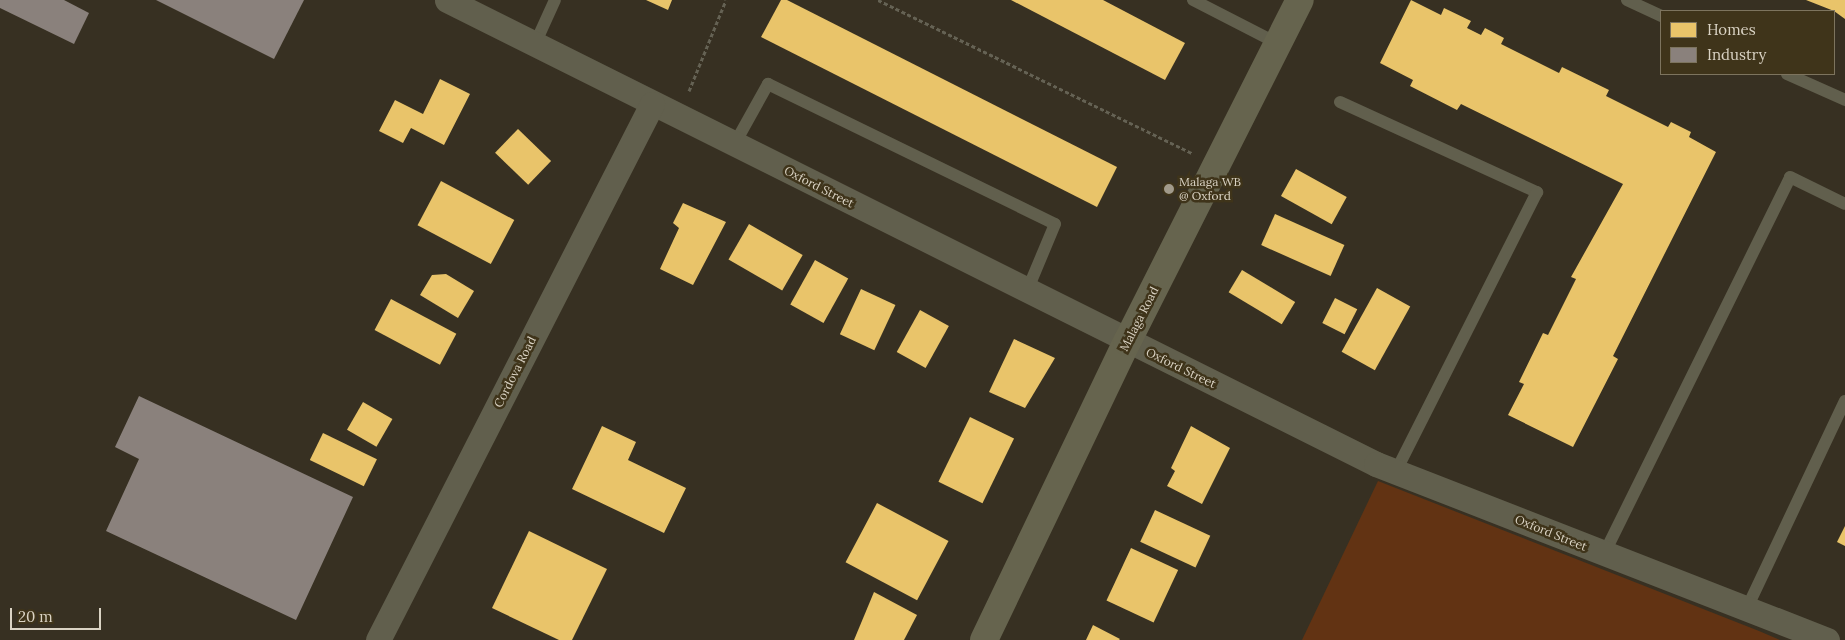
<!DOCTYPE html>
<style>
body{margin:0}
#map{position:relative;width:1845px;height:640px;overflow:hidden;background:#373022;font-family:Lora,serif}
div>[style]{position:absolute}
[style*='--x']{left:calc(var(--x)*1px);top:calc(var(--y)*1px);width:calc(var(--w)*1px);rotate:calc(var(--a)*1deg)}
.green>*{inset:0;background:#623313}
.homes>*{inset:0;background:#e9c46a;transform-origin:0 0}
.industry>*{inset:0;background:#8a817c}
.path>*{height:3px;margin-top:-1.5px;transform-origin:0;background:repeating-linear-gradient(90deg,#656254 0 4px,transparent 0 6.5px)}
.lane>*{height:12px;margin:-6px;padding:0 6px;transform-origin:6px;border-radius:6px;background:#615f4d}
.street>*{height:25px;margin:-12.5px;padding:0 12.5px;transform-origin:12.5px;border-radius:12.5px;background:#615f4d}
.secondary>*{height:28px;margin:-14px;padding:0 14px;transform-origin:14px;border-radius:14px;background:#66644e}
.dots>*{width:14px;height:14px;translate:-50% -50%;box-sizing:border-box;border:2px solid #3f341a;border-radius:50%}
span{translate:-50% -50%;white-space:nowrap;text-align:center;line-height:1.15;-webkit-text-stroke:5px #3f341a;paint-order:stroke}
.poi-label{font-size:12px;color:#dad3c4}
.left{translate:0 -50%;text-align:left}
.street-label{font-size:12px;color:#dad3c4}
.legend{position:absolute;left:1660px;top:10px;width:175px;height:65px;box-sizing:border-box;background:#3f341a;border:1px solid #7d745e;margin:0;padding:6px 9px;list-style:none;font-size:15px;color:#dad3c4}
.legend li{display:flex;align-items:center;gap:10px;height:25px}
.legend b{width:25px;border:1px solid #7d745e}
.scale{position:absolute;left:10px;top:608px;width:91px;height:22px;box-sizing:border-box;border:2px solid #dad3c4;border-top:0;padding-left:6px;font-size:15px;line-height:18px;white-space:nowrap;color:#dad3c4;-webkit-text-stroke:4px #3f341a;paint-order:stroke}
</style>
<div id="map">
<div class="green">
<i style="clip-path:polygon(1378px 481px,1759px 631px,1780px 640px,1302px 640px)"></i>
</div>
<div class="homes">
<i style="clip-path:polygon(646px 0,672px 0,668px 10px)"></i>
<i style="clip-path:polygon(781px 0,787px 0,1117px 167px,1097px 207px,761px 37px)"></i>
<i style="clip-path:polygon(1011px 0,1103px 0,1185px 43px,1165px 80px)"></i>
<i style="clip-path:polygon(1411px 0,1441px 15px,1444px 8px,1471px 21px,1467px 28px,1481px 35px,1485px 28px,1504px 38px,1501px 44px,1559px 73px,1562px 67px,1609px 90px,1606px 96px,1668px 127px,1671px 122px,1691px 132px,1689px 137px,1716px 152px,1613px 356px,1618px 359px,1573px 447px,1508px 415px,1524px 384px,1519px 382px,1543px 333px,1548px 335px,1576px 279px,1571px 277px,1623px 184px,1461px 104px,1457px 110px,1410px 86px,1413px 80px,1380px 63px)"></i>
<i style="clip-path:polygon(1806px 0,1845px 0,1845px 19px,1834px 11px)"></i>
<i style="clip-path:polygon(440px 79px,470px 94px,444px 145px,411px 128px,403px 143px,379px 131px,395px 100px,423px 114px)"></i>
<i style="left:518px;top:129px;width:46px;height:33px;rotate:44deg"></i>
<i style="left:1296px;top:169px;width:58px;height:31px;rotate:29deg"></i>
<i style="left:441px;top:181px;width:83px;height:50px;rotate:28deg"></i>
<i style="clip-path:polygon(683px 203px,726px 222px,693px 285px,660px 269px,679px 228px,673px 223px)"></i>
<i style="left:1275px;top:214px;width:76px;height:34px;rotate:24deg"></i>
<i style="left:749px;top:224px;width:62px;height:41px;rotate:30deg"></i>
<i style="left:815px;top:260px;width:38px;height:51px;rotate:29deg"></i>
<i style="left:1242px;top:270px;width:62px;height:26px;rotate:31deg"></i>
<i style="clip-path:polygon(446px 274px,474px 291px,458px 318px,420px 295px,432px 275px)"></i>
<i style="left:1377px;top:288px;width:38px;height:73px;rotate:29deg"></i>
<i style="left:861px;top:289px;width:38px;height:50px;rotate:25deg"></i>
<i style="left:1335px;top:298px;width:25px;height:28px;rotate:27deg"></i>
<i style="left:391px;top:299px;width:74px;height:35px;rotate:28deg"></i>
<i style="left:920px;top:310px;width:33px;height:48px;rotate:29deg"></i>
<i style="clip-path:polygon(1014px 339px,1055px 358px,1025px 408px,989px 392px)"></i>
<i style="left:363px;top:402px;width:34px;height:32px;rotate:30deg"></i>
<i style="left:970px;top:417px;width:49px;height:72px;rotate:26deg"></i>
<i style="clip-path:polygon(602px 426px,636px 442px,628px 460px,686px 488px,664px 533px,572px 489px)"></i>
<i style="clip-path:polygon(1191px 426px,1230px 448px,1202px 504px,1167px 486px,1175px 471px,1171px 468px)"></i>
<i style="left:323px;top:433px;width:60px;height:30px;rotate:26deg"></i>
<i style="left:877px;top:503px;width:81px;height:67px;rotate:28deg"></i>
<i style="left:1155px;top:510px;width:61px;height:35px;rotate:25deg"></i>
<i style="clip-path:polygon(1845px 526px,1845px 546px,1837px 542px)"></i>
<i style="clip-path:polygon(529px 531px,607px 569px,572px 640px,559px 640px,492px 608px)"></i>
<i style="left:1131px;top:548px;width:52px;height:58px;rotate:25deg"></i>
<i style="clip-path:polygon(874px 592px,917px 615px,904px 640px,854px 640px)"></i>
<i style="clip-path:polygon(1093px 625px,1120px 639px,1119px 640px,1086px 640px)"></i>
</div>
<div class="industry">
<i style="clip-path:polygon(0 0,64px 0,89px 13px,74px 44px,0 8px)"></i>
<i style="clip-path:polygon(156px 0,304px 0,274px 59px)"></i>
<i style="clip-path:polygon(139px 396px,353px 497px,296px 620px,106px 531px,139px 459px,115px 447px)"></i>
</div>
<div class="path">
<i style="--x:878;--y:0;--w:349;--a:26"></i>
<i style="--x:689;--y:91;--w:98;--a:-67.9"></i>
</div>
<div class="lane">
<i style="--x:1193;--y:0;--w:97;--a:27.1"></i>
<i style="--x:1627;--y:0;--w:38;--a:25"></i>
<i style="--x:535;--y:44;--w:48;--a:-65.6"></i>
<i style="--x:1787;--y:74;--w:64;--a:24.1"></i>
<i style="--x:1340;--y:102;--w:217;--a:24.6"></i>
<i style="--x:1537;--y:192;--w:313;--a:116.8"></i>
<i style="--x:734;--y:145;--w:70;--a:-60.9"></i>
<i style="--x:768;--y:84;--w:319;--a:26"></i>
<i style="--x:1055;--y:224;--w:73;--a:112.7"></i>
<i style="--x:1604;--y:554;--w:420;--a:-63.7"></i>
<i style="--x:1790;--y:177;--w:61;--a:26.1"></i>
<i style="--x:1747;--y:608;--w:229;--a:-64.7"></i>
</div>
<div class="street">
<i style="--x:447;--y:0;--w:1038;--a:26.54"></i>
<i style="--x:1376;--y:464;--w:484;--a:21.3"></i>
<i style="--x:378;--y:640;--w:602;--a:-62.92"></i>
</div>
<div class="secondary">
<i style="--x:984;--y:640;--w:331;--a:-64.4"></i>
<i style="--x:1127;--y:342;--w:383;--a:-63.2"></i>
</div>
<div class="dots">
<i style="left:1169px;top:189px;background:#a19a8b"></i>
</div>
<div class="poi-label">
<span class="left" style="left:1179px;top:189px">Malaga WB<br>@ Oxford</span>
</div>
<div class="street-label">
<span style="left:819px;top:187px;rotate:27deg">Oxford Street</span>
<span style="left:1139px;top:319px;rotate:-63deg">Malaga Road</span>
<span style="left:1181px;top:368px;rotate:26deg">Oxford Street</span>
<span style="left:515px;top:372px;rotate:-63deg">Cordova Road</span>
<span style="left:1551px;top:533px;rotate:22deg">Oxford Street</span>
</div>
<ul class="legend">
<li><b style="height:14px;background:#e9c46a"></b>Homes</li>
<li><b style="height:14px;background:#8a817c"></b>Industry</li>
</ul>
<div class="scale">20 m</div>
</div>
